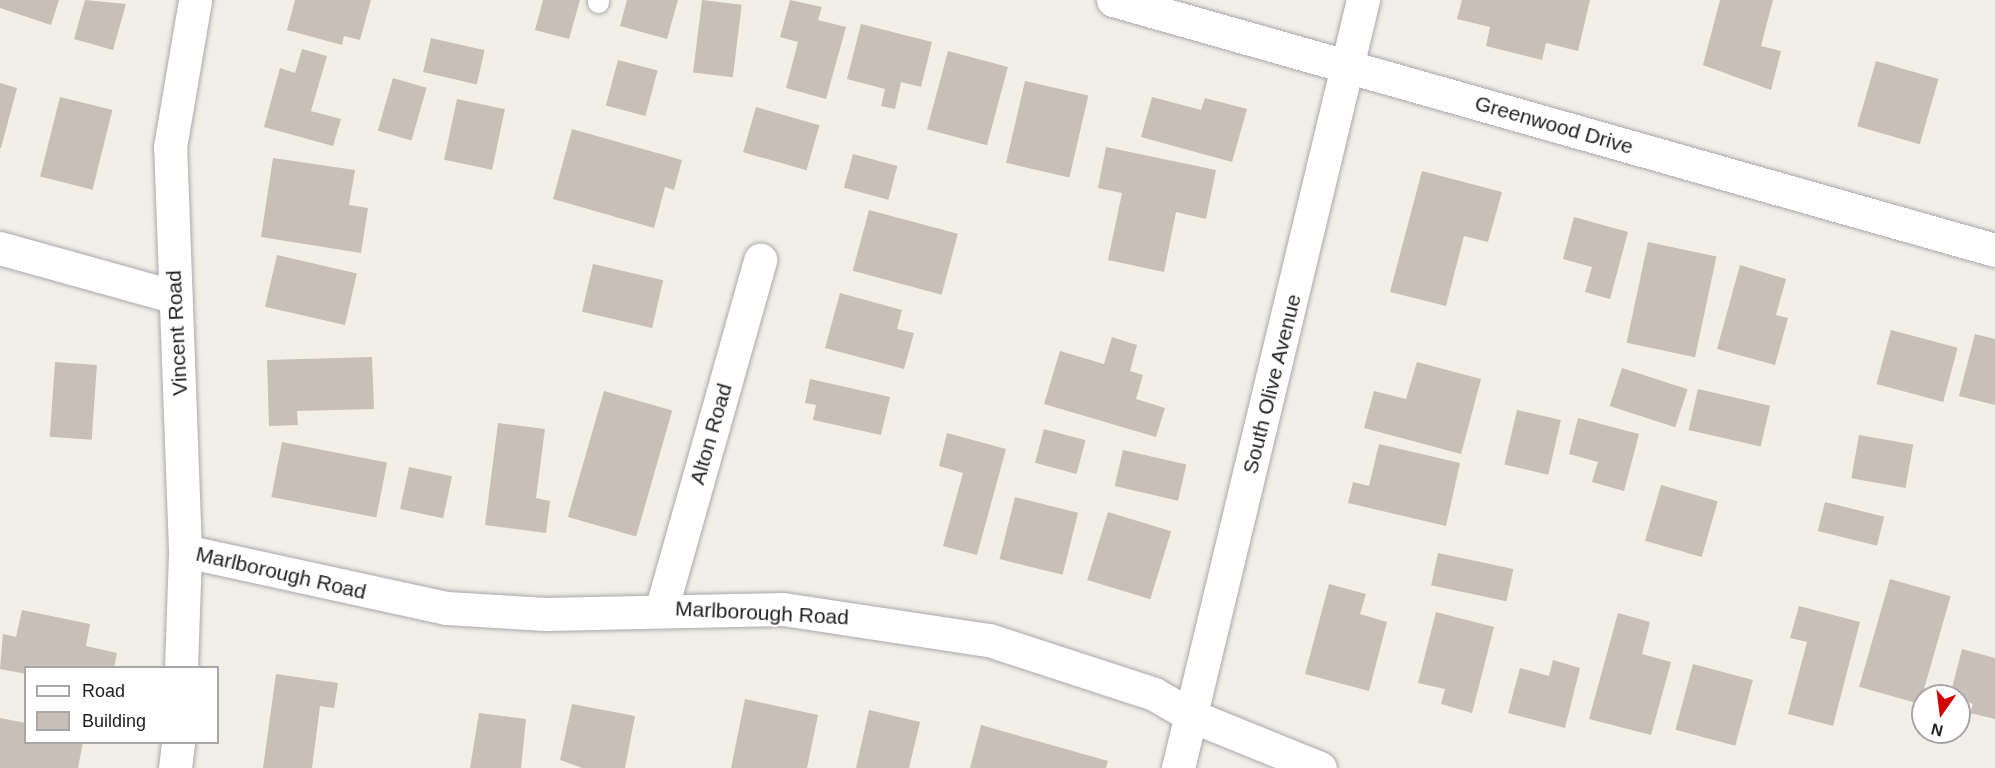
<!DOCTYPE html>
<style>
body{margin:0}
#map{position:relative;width:1995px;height:768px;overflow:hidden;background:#f2efe9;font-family:Helvetica,sans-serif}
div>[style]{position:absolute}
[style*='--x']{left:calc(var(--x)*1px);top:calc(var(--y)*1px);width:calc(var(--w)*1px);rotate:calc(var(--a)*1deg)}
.building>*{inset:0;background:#c7bfb8;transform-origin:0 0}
.roads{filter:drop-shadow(0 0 2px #a9a9a9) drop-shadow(0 0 2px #a9a9a9)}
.service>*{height:21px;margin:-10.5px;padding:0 10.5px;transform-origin:10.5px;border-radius:10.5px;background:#fff}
.minor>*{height:33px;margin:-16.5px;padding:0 16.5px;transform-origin:16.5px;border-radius:16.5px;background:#fff}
.tertiary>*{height:33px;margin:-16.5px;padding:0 16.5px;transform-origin:16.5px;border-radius:16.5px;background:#fff}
span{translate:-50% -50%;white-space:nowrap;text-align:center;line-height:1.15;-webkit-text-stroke:4.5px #fff;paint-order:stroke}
.street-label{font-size:21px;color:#222}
.legend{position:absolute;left:24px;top:666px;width:195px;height:78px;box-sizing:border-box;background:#fff;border:2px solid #a7a7a7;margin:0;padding:8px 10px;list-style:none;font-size:18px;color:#222}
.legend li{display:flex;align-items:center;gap:12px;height:30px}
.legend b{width:30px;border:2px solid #a7a7a7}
.north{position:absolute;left:1911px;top:684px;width:60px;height:60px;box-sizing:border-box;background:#fff;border:2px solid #a7a7a7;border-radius:50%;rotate:194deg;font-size:16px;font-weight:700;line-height:24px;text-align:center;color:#222}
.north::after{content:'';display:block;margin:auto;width:21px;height:27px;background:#d40000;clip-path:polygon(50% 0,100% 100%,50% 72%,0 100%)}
</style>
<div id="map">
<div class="building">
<i style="clip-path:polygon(0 0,59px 0,51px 25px,0 8px)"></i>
<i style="clip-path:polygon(85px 0,126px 4px,113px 50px,74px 39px)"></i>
<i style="clip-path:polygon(295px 0,371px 0,360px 40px,344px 36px,342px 45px,287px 30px)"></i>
<i style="clip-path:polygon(543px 0,580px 0,569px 39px,535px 30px)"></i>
<i style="clip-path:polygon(627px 0,678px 0,667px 39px,620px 26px)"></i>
<i style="left:702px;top:0;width:40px;height:73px;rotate:7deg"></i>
<i style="clip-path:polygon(790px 0,822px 7px,818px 20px,846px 27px,826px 99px,786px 88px,798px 42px,780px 37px)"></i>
<i style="clip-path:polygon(1462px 0,1590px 0,1578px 51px,1546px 43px,1542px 60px,1486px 46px,1490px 27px,1457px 19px)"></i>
<i style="clip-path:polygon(1720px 0,1773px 0,1761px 46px,1781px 51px,1771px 90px,1703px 65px)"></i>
<i style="clip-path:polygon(861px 24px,932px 42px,921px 87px,901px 82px,895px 109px,881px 106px,885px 89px,847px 79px)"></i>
<i style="left:431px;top:38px;width:55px;height:35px;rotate:13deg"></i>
<i style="clip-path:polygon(302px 49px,327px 56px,311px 111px,341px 119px,333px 146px,264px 127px,280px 68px,295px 73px)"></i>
<i style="left:948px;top:51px;width:62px;height:81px;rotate:15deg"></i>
<i style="left:618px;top:60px;width:41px;height:47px;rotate:15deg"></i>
<i style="left:1876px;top:61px;width:65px;height:68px;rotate:16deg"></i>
<i style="left:393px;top:78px;width:35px;height:55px;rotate:16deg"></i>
<i style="left:1025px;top:81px;width:65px;height:84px;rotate:13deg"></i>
<i style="clip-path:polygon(0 83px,17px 88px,1px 148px,0 148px)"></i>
<i style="left:60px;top:97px;width:54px;height:82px;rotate:14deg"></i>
<i style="clip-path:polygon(1152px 97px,1201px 110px,1205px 98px,1247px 109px,1232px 162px,1141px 137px)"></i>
<i style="left:457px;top:99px;width:49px;height:62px;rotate:12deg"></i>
<i style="left:756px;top:107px;width:66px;height:47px;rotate:16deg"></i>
<i style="clip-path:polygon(572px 129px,682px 160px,674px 190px,665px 187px,654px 228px,553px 199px)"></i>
<i style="clip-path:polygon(1106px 147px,1216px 170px,1206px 219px,1176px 212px,1164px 272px,1108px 260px,1122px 193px,1098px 188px)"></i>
<i style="left:853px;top:154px;width:46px;height:35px;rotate:15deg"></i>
<i style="clip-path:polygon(273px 158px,355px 170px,349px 205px,368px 208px,361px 253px,261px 237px)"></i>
<i style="clip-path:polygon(1422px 171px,1502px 192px,1488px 242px,1464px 236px,1446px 306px,1390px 292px)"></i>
<i style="left:869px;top:210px;width:92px;height:63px;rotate:15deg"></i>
<i style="clip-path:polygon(1574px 217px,1628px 232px,1610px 299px,1585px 292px,1592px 267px,1563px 259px)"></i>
<i style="left:1648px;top:242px;width:70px;height:103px;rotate:12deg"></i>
<i style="left:277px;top:255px;width:82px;height:53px;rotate:13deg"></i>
<i style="left:593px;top:264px;width:72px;height:49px;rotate:13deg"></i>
<i style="clip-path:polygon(1740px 265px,1786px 279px,1776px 315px,1788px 318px,1775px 365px,1717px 349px)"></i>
<i style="clip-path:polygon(840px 293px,902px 310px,897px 329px,914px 333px,904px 369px,825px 348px)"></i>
<i style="left:1891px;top:330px;width:69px;height:56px;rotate:15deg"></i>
<i style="clip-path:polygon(1975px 334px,1995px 339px,1995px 405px,1959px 396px)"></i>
<i style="clip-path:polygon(1112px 337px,1137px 345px,1130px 371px,1143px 375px,1136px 399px,1165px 408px,1156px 437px,1044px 404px,1060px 351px,1104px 364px)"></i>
<i style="clip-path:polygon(372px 357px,374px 409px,297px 411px,298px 425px,269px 426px,267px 360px)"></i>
<i style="left:55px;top:362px;width:42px;height:75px;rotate:4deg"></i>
<i style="clip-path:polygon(1417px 362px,1481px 379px,1461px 454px,1364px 428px,1374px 391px,1406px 399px)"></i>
<i style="left:1622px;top:368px;width:69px;height:40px;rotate:18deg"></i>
<i style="clip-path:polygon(810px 379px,890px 397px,881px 435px,813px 420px,816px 405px,805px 403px)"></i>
<i style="left:1698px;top:389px;width:74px;height:42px;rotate:13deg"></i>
<i style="left:604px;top:391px;width:71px;height:131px;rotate:16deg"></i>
<i style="left:1517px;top:410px;width:45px;height:56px;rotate:13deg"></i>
<i style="clip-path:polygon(1578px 418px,1639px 434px,1624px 491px,1592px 482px,1598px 462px,1569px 454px)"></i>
<i style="clip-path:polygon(498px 423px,545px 429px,536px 498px,550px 501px,546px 533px,485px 525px)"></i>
<i style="left:1044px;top:429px;width:43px;height:35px;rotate:15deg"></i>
<i style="clip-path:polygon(947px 433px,1006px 449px,977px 555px,943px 546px,963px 473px,939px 466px)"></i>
<i style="left:1859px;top:435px;width:55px;height:44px;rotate:10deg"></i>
<i style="left:282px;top:442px;width:107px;height:56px;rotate:11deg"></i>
<i style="clip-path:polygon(1379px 444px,1460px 463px,1446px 526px,1348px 503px,1353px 482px,1369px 486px)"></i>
<i style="left:1123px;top:450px;width:65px;height:37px;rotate:13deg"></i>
<i style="left:409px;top:467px;width:44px;height:43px;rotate:12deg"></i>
<i style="left:1661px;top:485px;width:59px;height:58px;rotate:16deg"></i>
<i style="left:1015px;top:497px;width:65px;height:64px;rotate:14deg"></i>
<i style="left:1825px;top:502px;width:61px;height:30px;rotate:14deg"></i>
<i style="left:1108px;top:512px;width:66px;height:71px;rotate:17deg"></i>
<i style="left:1438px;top:553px;width:77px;height:33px;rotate:12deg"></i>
<i style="left:1890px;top:579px;width:63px;height:112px;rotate:16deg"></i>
<i style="clip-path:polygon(1329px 584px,1366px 594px,1360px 614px,1387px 622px,1369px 691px,1305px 674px)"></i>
<i style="clip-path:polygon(1799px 606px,1860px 622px,1833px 726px,1788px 714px,1807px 642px,1790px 638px)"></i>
<i style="clip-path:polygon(22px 610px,90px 624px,86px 646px,117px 653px,114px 668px,26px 668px,26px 674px,0 669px,3px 634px,16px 637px)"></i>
<i style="clip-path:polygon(1436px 612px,1494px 627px,1472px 713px,1441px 704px,1445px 689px,1418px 683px)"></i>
<i style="clip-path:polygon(1618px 613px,1650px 622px,1642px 654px,1671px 662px,1651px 735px,1589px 719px)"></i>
<i style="clip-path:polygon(1962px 649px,1995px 658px,1995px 719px,1970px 713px,1973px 704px,1950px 696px)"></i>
<i style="clip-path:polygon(1553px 660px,1580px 668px,1565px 728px,1508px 713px,1520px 668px,1549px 676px)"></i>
<i style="left:1693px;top:664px;width:62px;height:68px;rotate:15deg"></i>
<i style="clip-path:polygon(276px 674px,338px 683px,334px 708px,320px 706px,312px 768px,263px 768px)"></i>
<i style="clip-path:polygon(745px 699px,818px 715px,807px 768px,731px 768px)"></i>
<i style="clip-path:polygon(572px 704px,635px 716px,625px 768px,582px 768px,560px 760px)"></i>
<i style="clip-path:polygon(869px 710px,920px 722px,909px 768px,856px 768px)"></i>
<i style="clip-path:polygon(479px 713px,526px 719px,521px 768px,470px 768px)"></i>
<i style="clip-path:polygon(0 718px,26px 723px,26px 742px,83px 742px,78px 768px,0 768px)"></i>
<i style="clip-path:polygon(981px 725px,1108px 761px,1106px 768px,970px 768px)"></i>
</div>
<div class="roads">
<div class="service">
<i style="--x:598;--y:2;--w:2;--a:-90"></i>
</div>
<div class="minor">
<i style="--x:1113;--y:0;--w:917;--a:15.83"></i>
<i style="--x:0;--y:248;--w:182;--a:15.6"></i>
<i style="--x:185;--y:551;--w:268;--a:12.3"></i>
<i style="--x:447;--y:608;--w:98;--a:3.5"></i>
<i style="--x:545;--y:614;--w:238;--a:-1.2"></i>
<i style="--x:783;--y:609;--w:208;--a:8.6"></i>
<i style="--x:989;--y:640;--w:174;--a:18.1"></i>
<i style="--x:1154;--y:694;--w:44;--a:30.1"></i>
<i style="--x:1192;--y:716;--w:138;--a:22.1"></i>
<i style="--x:662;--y:607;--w:361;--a:-74.2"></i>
<i style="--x:181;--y:668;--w:117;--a:-88"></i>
<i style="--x:185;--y:551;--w:404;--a:-92.1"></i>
<i style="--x:170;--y:147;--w:149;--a:-80.3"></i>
<i style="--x:175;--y:768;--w:26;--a:-83"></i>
</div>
<div class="tertiary">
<i style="--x:1178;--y:768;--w:790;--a:-76.46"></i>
</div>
</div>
<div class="street-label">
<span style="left:1554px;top:125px;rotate:16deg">Greenwood Drive</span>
<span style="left:177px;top:333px;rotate:-93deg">Vincent Road</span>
<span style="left:1272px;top:384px;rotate:-76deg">South Olive Avenue</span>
<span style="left:711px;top:434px;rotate:-74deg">Alton Road</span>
<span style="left:281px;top:573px;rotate:13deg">Marlborough Road</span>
<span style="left:762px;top:613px;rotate:3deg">Marlborough Road</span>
</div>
<ul class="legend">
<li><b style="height:8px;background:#fff"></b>Road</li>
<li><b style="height:16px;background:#c7bfb8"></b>Building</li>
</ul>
<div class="north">N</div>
</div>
